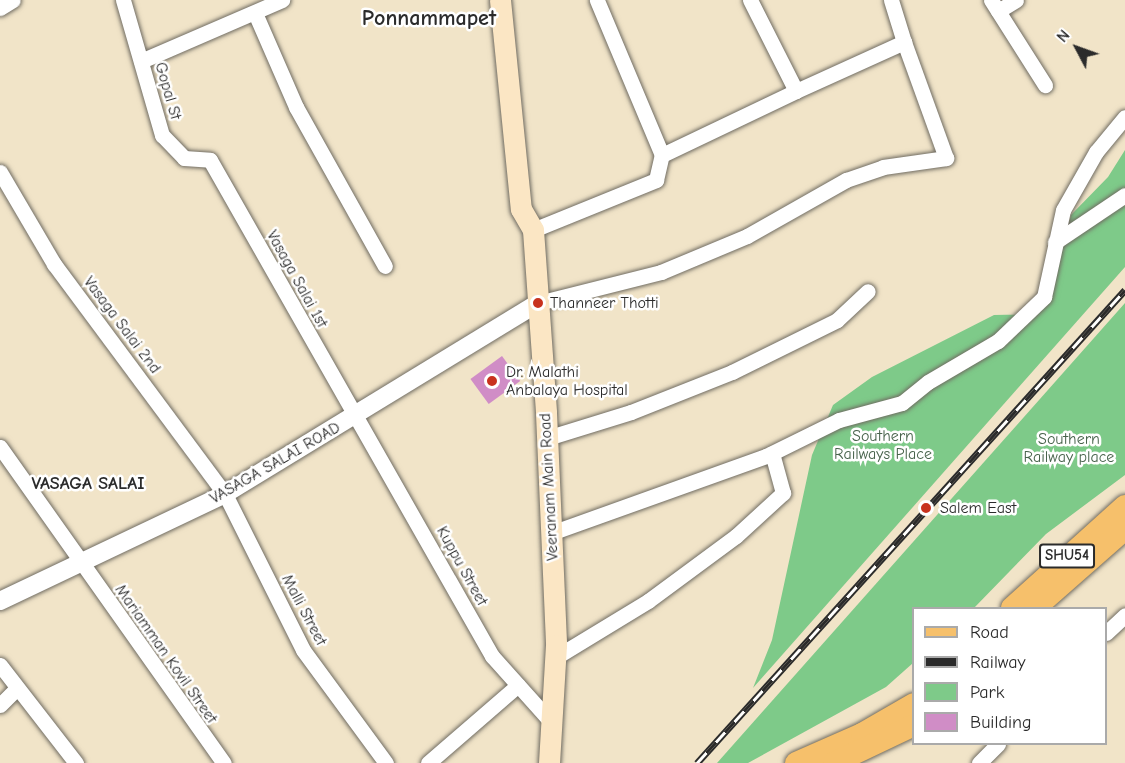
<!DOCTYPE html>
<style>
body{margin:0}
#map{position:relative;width:1125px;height:763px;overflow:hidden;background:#f1e4c8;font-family:"Comic Neue",sans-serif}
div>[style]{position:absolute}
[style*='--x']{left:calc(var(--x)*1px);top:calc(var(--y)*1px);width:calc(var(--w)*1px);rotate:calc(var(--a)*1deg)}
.green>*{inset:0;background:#7eca89}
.building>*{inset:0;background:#d08dc6;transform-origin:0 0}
.roads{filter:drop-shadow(0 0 2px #706c62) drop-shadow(0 0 2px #706c62)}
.minor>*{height:15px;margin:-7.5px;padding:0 7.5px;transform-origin:7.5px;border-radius:7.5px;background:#fff}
.tertiary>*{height:18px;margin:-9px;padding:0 9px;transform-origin:9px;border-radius:9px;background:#fff}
.secondary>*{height:21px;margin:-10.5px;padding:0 10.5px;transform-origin:10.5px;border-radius:10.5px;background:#fbe6c4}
.primary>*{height:22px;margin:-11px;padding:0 11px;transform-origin:11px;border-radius:11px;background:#f6c06b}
.rail>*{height:7px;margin-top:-3.5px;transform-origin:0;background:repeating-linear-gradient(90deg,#fff 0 14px,#2b2b2b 0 28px);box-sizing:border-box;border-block:2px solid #2b2b2b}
.dots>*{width:16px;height:16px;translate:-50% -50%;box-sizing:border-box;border:3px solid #fff;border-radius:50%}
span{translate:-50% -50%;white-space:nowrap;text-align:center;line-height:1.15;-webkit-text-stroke:5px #fff;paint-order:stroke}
.shield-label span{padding:2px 4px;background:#fff;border:2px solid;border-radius:4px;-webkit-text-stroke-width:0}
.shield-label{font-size:15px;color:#2b2b2b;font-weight:700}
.street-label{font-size:16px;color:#2b2b2b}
.poi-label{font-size:16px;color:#2b2b2b}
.left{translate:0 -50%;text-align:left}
.park-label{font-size:16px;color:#48634c}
.neighbourhood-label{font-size:18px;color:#2b2b2b;font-weight:700}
.district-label{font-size:22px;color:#2b2b2b;font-weight:700}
.legend{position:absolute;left:912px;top:607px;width:195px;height:138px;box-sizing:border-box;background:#fff;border:2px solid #aaa;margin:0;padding:8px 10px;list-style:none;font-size:18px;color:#2b2b2b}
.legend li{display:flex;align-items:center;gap:12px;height:30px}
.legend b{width:30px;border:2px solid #aaa}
.north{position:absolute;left:1047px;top:18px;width:60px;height:60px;-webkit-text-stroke:4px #fff;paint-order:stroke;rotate:311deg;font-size:16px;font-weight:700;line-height:24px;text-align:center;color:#2b2b2b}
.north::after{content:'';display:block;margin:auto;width:21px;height:27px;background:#2b2b2b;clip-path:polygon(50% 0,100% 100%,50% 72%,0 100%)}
</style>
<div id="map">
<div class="green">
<i style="clip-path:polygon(1125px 150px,1125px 267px,753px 688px,772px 640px,812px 455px,833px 405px,872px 377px,994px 315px,1035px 314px,1060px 258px,1071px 215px,1108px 177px)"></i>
<i style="clip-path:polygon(1125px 303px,1125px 475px,1046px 534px,974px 608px,914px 608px,913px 663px,886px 687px,748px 763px,717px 763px)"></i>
</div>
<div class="building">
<i style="left:502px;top:356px;width:31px;height:39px;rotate:54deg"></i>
</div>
<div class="roads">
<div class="minor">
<i style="--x:123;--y:0;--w:141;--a:73.9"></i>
<i style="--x:162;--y:135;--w:32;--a:46"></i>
<i style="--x:184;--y:158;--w:26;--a:4"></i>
<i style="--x:210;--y:160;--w:571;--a:60.38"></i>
<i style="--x:492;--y:656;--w:90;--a:48.2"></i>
<i style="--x:991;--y:0;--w:101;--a:57.6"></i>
<i style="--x:0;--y:8;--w:15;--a:-32"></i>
<i style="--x:998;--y:11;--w:21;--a:-31"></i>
<i style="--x:255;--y:13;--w:103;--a:66.4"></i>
<i style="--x:296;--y:107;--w:182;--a:60.8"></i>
<i style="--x:141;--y:61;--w:154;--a:-23.4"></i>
<i style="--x:796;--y:91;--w:119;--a:-24.4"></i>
<i style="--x:904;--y:42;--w:44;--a:-107.2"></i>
<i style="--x:662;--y:155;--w:148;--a:-25.5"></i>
<i style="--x:796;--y:91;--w:102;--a:-116.8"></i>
<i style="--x:0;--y:172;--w:107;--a:59.6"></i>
<i style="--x:54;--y:264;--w:287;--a:53.4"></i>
<i style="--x:225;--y:494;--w:174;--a:63.4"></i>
<i style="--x:303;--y:650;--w:140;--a:53.7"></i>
<i style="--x:533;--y:230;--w:133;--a:-22.1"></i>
<i style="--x:656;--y:180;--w:26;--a:-77"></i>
<i style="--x:662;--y:155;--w:168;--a:-112.8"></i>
<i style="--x:1055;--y:242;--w:84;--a:-33.9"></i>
<i style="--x:538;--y:303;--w:127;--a:-14.1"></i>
<i style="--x:661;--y:272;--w:93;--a:-22.7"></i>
<i style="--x:747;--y:236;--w:114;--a:-29.5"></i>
<i style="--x:846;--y:180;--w:39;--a:-19"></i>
<i style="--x:883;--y:167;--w:64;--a:-8.1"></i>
<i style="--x:946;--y:158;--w:123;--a:-109.9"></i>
<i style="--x:547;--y:438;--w:88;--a:-17.2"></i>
<i style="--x:631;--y:412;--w:109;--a:-21.6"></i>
<i style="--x:732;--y:372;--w:117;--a:-26.3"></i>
<i style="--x:837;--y:320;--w:42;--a:-43.1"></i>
<i style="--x:0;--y:447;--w:387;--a:54.7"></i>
<i style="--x:551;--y:533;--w:228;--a:-19.7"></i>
<i style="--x:766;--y:456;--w:81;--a:-26.3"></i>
<i style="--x:839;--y:420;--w:65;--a:-15.1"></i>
<i style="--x:902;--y:403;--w:33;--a:-39"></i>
<i style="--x:928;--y:382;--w:81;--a:-30.4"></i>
<i style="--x:998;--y:341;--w:64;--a:-43.7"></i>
<i style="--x:1044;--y:297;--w:89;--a:-77.7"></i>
<i style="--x:1063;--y:210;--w:67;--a:-60.4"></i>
<i style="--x:1096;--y:152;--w:45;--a:-50.4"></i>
<i style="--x:1106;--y:633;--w:26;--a:-43"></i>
<i style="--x:556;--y:657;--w:108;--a:-31.3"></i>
<i style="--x:648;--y:601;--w:109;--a:-36.5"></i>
<i style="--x:736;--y:536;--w:64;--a:-42.5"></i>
<i style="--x:783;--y:493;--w:41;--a:-105.4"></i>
<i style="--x:0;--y:665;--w:124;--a:52.2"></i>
<i style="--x:0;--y:705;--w:23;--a:-45"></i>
<i style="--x:428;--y:763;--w:119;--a:-40.9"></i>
<i style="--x:979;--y:763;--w:27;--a:-45"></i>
</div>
<div class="tertiary">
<i style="--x:0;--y:601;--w:249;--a:-25.4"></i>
<i style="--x:225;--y:494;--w:367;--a:-31.4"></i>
</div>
<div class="secondary">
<i style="--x:500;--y:0;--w:210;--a:84.3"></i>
<i style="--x:521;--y:209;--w:24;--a:60"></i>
<i style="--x:533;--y:230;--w:183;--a:85.9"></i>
<i style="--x:546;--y:413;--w:232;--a:87.5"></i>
<i style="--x:556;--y:645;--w:118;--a:93.4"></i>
</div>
<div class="primary">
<i style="--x:1012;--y:608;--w:152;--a:-42.1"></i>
<i style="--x:1035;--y:608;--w:120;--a:-41.3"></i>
<i style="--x:796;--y:763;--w:72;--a:-23.7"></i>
<i style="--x:862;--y:734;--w:60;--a:-30"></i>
<i style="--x:834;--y:763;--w:89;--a:-25.4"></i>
</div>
</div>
<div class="rail">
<i style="--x:697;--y:763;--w:638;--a:-47.86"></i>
</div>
<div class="dots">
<i style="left:538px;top:303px;background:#c8321e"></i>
<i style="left:492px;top:381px;background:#c8321e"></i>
<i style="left:926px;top:508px;background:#c8321e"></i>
</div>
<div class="shield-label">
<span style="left:1067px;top:556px">SHU54</span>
</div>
<div class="street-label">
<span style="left:168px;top:91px;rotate:74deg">Gopal St</span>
<span style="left:297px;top:279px;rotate:61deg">Vasaga Salai 1st</span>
<span style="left:122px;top:325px;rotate:53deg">Vasaga Salai 2nd</span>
<span style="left:275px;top:463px;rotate:-30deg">VASAGA SALAI ROAD</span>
<span style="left:549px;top:487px;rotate:-93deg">Veeranam Main Road</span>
<span style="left:462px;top:566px;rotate:61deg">Kuppu Street</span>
<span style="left:304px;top:610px;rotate:62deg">Malli Street</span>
<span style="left:166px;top:654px;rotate:55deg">Mariamman Kovil Street</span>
</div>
<div class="poi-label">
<span class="left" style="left:550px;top:303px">Thanneer Thotti</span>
<span class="left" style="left:506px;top:381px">Dr. Malathi<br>Anbalaya Hospital</span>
<span class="left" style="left:940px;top:508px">Salem East</span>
</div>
<div class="park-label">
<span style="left:883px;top:445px">Southern<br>Railways Place</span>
<span style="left:1069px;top:448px">Southern<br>Railway place</span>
</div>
<div class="neighbourhood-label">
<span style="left:88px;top:484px">VASAGA SALAI</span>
</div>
<div class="district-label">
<span style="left:429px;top:19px">Ponnammapet</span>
</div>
<ul class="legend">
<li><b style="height:8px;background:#f6c06b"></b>Road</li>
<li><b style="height:8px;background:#2b2b2b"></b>Railway</li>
<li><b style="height:16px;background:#7eca89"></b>Park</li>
<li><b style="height:16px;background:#d08dc6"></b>Building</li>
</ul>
<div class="north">N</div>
</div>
